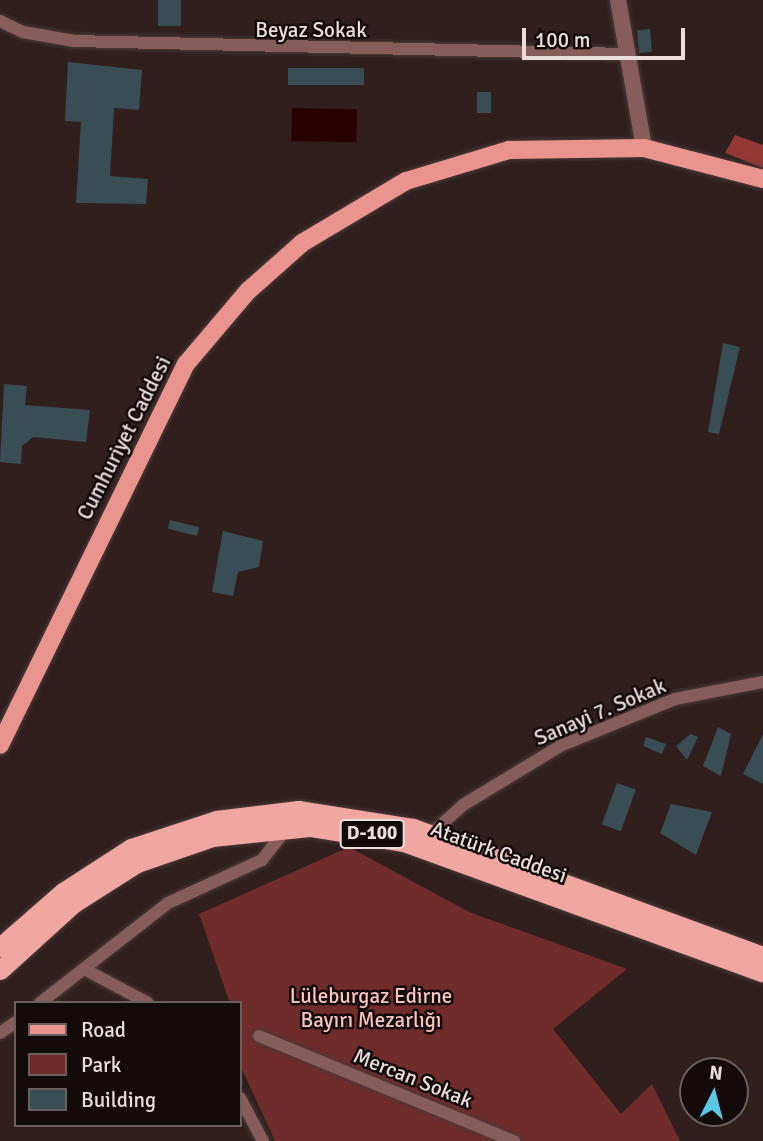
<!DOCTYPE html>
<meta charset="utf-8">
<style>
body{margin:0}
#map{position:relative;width:763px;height:1141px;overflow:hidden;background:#301f1d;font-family:Signika,sans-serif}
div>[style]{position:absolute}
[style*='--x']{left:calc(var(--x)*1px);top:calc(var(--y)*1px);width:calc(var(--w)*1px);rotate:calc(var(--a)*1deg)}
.green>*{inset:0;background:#702c2b}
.forest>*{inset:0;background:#933837}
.water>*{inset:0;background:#280002;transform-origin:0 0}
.building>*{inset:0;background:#394e54;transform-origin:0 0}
.roads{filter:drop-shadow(0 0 2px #4a3a38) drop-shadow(0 0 2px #4a3a38)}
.minor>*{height:12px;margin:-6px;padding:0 6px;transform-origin:6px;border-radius:6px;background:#865d5a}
.tertiary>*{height:16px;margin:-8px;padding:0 8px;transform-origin:8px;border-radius:8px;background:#865d5a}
.primary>*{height:18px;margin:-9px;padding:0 9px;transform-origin:9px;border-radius:9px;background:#ea948f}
.trunk>*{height:19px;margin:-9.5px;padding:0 9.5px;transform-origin:9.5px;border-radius:9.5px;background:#f0a6a1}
span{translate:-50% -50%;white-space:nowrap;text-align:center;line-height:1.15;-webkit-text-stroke:5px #130b0a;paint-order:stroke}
.shield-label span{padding:2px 5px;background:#130b0a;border:2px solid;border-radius:5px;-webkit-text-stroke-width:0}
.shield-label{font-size:19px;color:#eadedd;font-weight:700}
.street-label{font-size:21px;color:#eadedd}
.park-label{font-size:21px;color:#f8c3bf}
.legend{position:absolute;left:14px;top:1001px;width:228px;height:126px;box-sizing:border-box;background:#130b0a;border:2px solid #695f5e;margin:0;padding:9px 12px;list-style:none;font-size:21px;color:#eadedd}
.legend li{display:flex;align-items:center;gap:14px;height:35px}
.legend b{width:35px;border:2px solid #695f5e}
.north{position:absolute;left:679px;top:1057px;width:70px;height:70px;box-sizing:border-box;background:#130b0a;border:2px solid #695f5e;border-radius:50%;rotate:6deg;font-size:19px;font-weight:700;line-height:28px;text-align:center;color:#eadedd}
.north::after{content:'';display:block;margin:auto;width:24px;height:32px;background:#59c8e5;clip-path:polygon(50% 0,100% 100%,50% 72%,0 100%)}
.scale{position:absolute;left:522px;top:28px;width:163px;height:32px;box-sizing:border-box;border:4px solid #eadedd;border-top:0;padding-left:9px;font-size:21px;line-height:24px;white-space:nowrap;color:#eadedd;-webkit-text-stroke:5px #130b0a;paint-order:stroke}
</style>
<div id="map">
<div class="green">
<i style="clip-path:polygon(349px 847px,469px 912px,627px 969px,553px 1029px,621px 1114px,652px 1084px,680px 1141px,275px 1141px,240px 1065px,240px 1003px,230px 1003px,199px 914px)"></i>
</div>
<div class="forest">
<i style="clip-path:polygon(735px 135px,763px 145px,763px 168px,725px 153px)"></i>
</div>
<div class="water">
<i style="left:292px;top:108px;width:65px;height:33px;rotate:1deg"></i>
</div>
<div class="building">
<i style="left:158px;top:0;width:23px;height:26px"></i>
<i style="left:650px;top:29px;width:23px;height:13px;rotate:85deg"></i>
<i style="clip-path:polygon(68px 62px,142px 70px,139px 110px,114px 108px,110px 176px,148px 179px,146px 204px,76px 203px,81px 122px,65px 121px)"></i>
<i style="left:288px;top:68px;width:76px;height:17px"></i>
<i style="left:477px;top:92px;width:14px;height:21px"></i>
<i style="clip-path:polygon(723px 343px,740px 347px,719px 434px,708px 432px)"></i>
<i style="clip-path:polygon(4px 384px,27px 386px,25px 405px,90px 410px,86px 442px,33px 437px,22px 446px,21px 464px,0 462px)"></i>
<i style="left:170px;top:520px;width:30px;height:9px;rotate:14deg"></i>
<i style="clip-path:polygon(223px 531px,263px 541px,259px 567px,238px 572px,233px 596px,212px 592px)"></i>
<i style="clip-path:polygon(718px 727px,731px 734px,721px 776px,703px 766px)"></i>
<i style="clip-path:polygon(691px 734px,698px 737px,687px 760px,676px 746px)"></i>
<i style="clip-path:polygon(763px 734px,763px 784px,743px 774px)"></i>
<i style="clip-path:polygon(646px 737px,666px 744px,662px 754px,643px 746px)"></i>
<i style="left:617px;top:783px;width:20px;height:44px;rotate:20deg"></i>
<i style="clip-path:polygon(671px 804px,712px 812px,696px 855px,660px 833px)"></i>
</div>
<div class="roads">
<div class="minor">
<i style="--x:0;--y:21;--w:25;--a:26"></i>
<i style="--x:23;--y:32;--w:52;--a:10"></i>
<i style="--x:74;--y:41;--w:553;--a:1.35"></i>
<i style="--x:431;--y:834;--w:43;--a:-42.2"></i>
<i style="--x:463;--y:805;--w:114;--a:-31.3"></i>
<i style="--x:560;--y:746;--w:124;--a:-22.2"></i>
<i style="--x:675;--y:699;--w:90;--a:-10.9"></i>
<i style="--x:84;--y:969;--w:72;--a:28"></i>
<i style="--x:40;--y:1003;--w:162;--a:-38"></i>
<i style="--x:168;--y:903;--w:103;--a:-24.6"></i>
<i style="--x:262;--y:860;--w:39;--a:-52"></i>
<i style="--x:0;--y:1033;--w:19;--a:-35"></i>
<i style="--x:259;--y:1036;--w:276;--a:22.4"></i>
<i style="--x:240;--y:1098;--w:49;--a:61.9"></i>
</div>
<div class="tertiary">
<i style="--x:618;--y:0;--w:150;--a:80"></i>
</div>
<div class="primary">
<i style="--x:0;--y:745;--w:424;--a:-64"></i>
<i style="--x:186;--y:364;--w:96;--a:-49.7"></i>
<i style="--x:248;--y:291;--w:72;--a:-41.6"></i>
<i style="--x:302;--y:243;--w:121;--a:-30.8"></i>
<i style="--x:406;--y:181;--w:108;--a:-16.8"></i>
<i style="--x:509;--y:150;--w:135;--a:-0.8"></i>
<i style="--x:644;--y:148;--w:123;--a:14.6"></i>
</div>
<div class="trunk">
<i style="--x:0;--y:947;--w:84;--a:-41.1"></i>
<i style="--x:63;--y:892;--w:81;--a:-32.9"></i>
<i style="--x:131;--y:848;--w:89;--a:-18.2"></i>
<i style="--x:216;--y:820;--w:83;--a:-7"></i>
<i style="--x:298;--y:810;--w:116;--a:8.9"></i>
<i style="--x:413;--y:828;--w:373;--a:20.1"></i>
<i style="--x:0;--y:970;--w:100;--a:-42.2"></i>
<i style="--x:74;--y:903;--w:75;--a:-32.4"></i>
<i style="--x:137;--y:863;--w:79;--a:-19.1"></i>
<i style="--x:212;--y:837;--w:100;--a:-5.8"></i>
<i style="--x:311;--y:827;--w:94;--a:9.2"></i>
<i style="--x:404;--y:842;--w:382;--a:20"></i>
</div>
</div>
<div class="shield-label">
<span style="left:372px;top:834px">D-100</span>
</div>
<div class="street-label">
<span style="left:311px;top:30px">Beyaz Sokak</span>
<span style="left:124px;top:438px;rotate:-63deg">Cumhuriyet Caddesi</span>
<span style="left:600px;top:712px;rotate:-23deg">Sanayi 7. Sokak</span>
<span style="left:499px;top:852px;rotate:20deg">Atatürk Caddesi</span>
<span style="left:413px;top:1078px;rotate:22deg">Mercan Sokak</span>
</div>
<div class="park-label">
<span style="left:371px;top:1008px">Lüleburgaz Edirne<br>Bayırı Mezarlığı</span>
</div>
<ul class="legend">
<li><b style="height:9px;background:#ea948f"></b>Road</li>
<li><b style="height:19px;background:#702c2b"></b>Park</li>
<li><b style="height:19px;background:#394e54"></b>Building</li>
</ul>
<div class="north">N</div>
<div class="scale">100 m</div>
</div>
